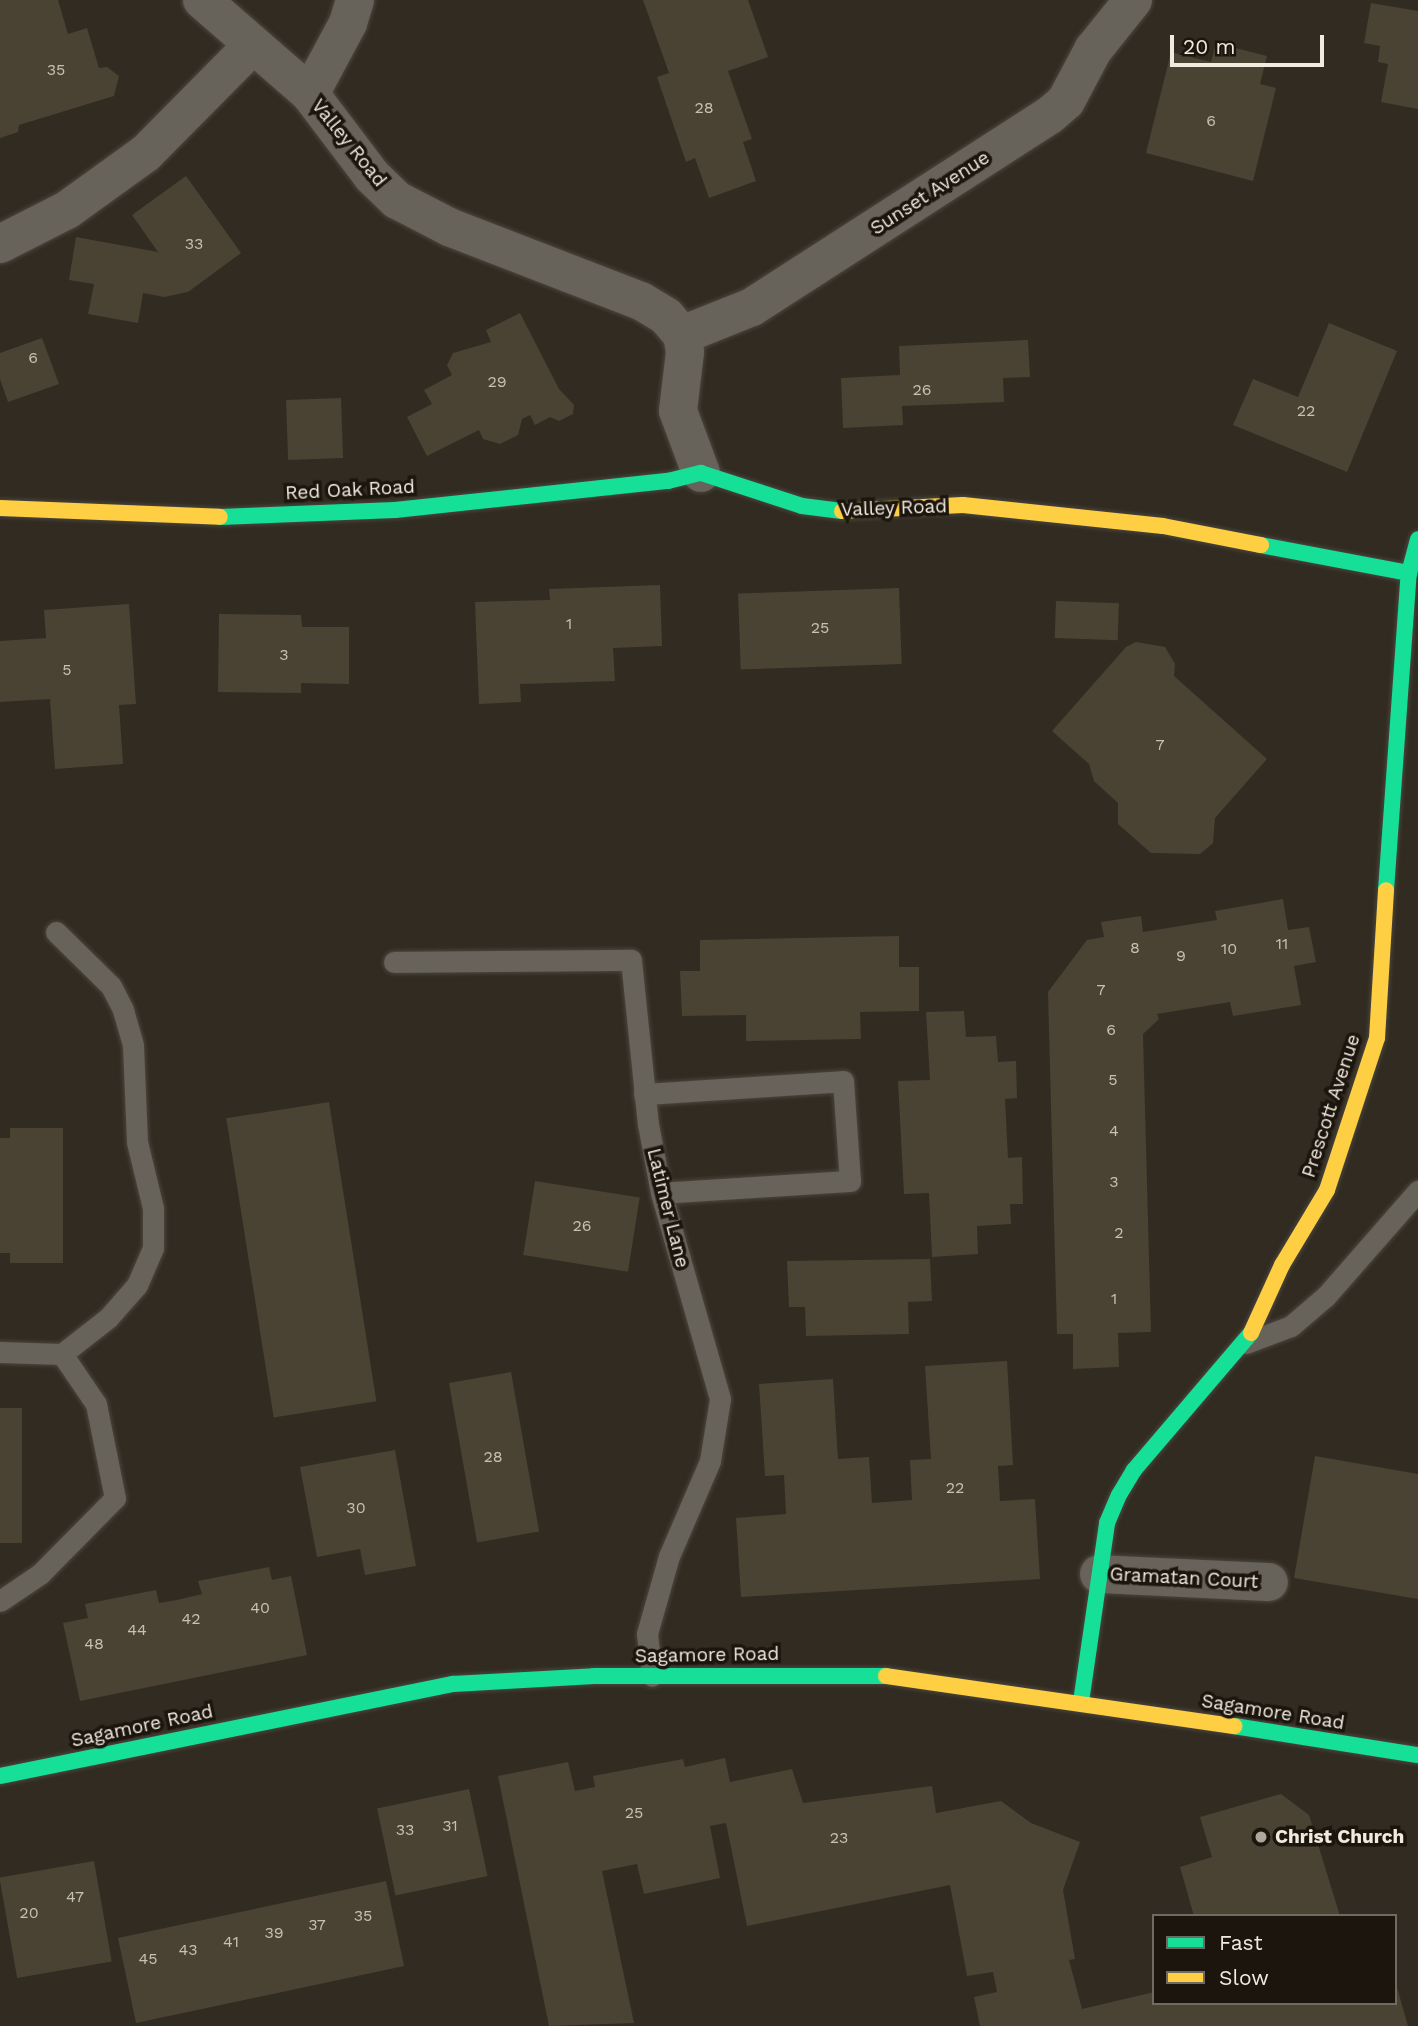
<!DOCTYPE html>
<style>
body{margin:0}
#map{position:relative;width:1418px;height:2026px;overflow:hidden;background:#312b21;font-family:"Work Sans",sans-serif}
div>[style]{position:absolute}
[style*='--x']{left:calc(var(--x)*1px);top:calc(var(--y)*1px);width:calc(var(--w)*1px);rotate:calc(var(--a)*1deg)}
.building>*{inset:0;background:#4a4334;transform-origin:0 0}
.roads{filter:drop-shadow(0 0 2px #4b463e) drop-shadow(0 0 2px #4b463e)}
.lane>*{height:21px;margin:-10.5px;padding:0 10.5px;transform-origin:10.5px;border-radius:10.5px;background:#67625a}
.street>*{height:38px;margin:-19px;padding:0 19px;transform-origin:19px;border-radius:19px;background:#67625a}
.fast>*{height:16px;margin:-8px;padding:0 8px;transform-origin:8px;border-radius:8px;background:#16e098}
.slow>*{height:16px;margin:-8px;padding:0 8px;transform-origin:8px;border-radius:8px;background:#ffcf43}
.dots>*{width:19px;height:19px;translate:-50% -50%;box-sizing:border-box;border:4px solid #1b150e;border-radius:50%}
span{translate:-50% -50%;white-space:nowrap;text-align:center;line-height:1.15;-webkit-text-stroke:7px #1b150e;paint-order:stroke}
.number-label{font-size:16px;color:#c7c0b4}
.number-label span{-webkit-text-stroke-width:0}
.street-label{font-size:19px;color:#f1eadf}
.poi-label{font-size:19px;color:#f1eadf;font-weight:700}
.left{translate:0 -50%;text-align:left}
.legend{position:absolute;left:1152px;top:1914px;width:245px;height:91px;box-sizing:border-box;background:#1b150e;border:2px solid #716a62;margin:0;padding:9px 12px;list-style:none;font-size:21px;color:#f1eadf}
.legend li{display:flex;align-items:center;gap:14px;height:35px}
.legend b{width:35px;border:2px solid #716a62}
.scale{position:absolute;left:1170px;top:35px;width:154px;height:32px;box-sizing:border-box;border:4px solid #f1eadf;border-top:0;padding-left:9px;font-size:21px;line-height:24px;white-space:nowrap;color:#f1eadf;-webkit-text-stroke:5px #1b150e;paint-order:stroke}
</style>
<div id="map">
<div class="building">
<i style="clip-path:polygon(0 0,58px 0,68px 34px,87px 28px,99px 68px,107px 67px,119px 76px,114px 96px,19px 125px,18px 132px,0 138px)"></i>
<i style="clip-path:polygon(643px 0,748px 0,768px 57px,728px 71px,752px 139px,743px 142px,756px 181px,709px 198px,695px 158px,686px 162px,657px 77px,669px 73px)"></i>
<i style="clip-path:polygon(1371px 3px,1418px 11px,1418px 109px,1381px 102px,1388px 64px,1378px 62px,1380px 46px,1364px 43px)"></i>
<i style="clip-path:polygon(1216px 43px,1267px 56px,1260px 84px,1276px 88px,1253px 181px,1146px 153px,1171px 52px,1211px 62px)"></i>
<i style="clip-path:polygon(186px 176px,241px 253px,188px 292px,164px 297px,143px 293px,138px 323px,88px 314px,94px 284px,69px 280px,76px 237px,158px 252px,132px 215px)"></i>
<i style="clip-path:polygon(520px 313px,559px 389px,574px 405px,573px 414px,559px 421px,550px 417px,535px 425px,530px 415px,522px 419px,518px 435px,500px 444px,483px 439px,479px 430px,427px 456px,407px 417px,432px 404px,424px 390px,452px 375px,447px 365px,453px 353px,491px 342px,486px 330px)"></i>
<i style="clip-path:polygon(1329px 323px,1397px 351px,1347px 472px,1233px 425px,1253px 379px,1298px 397px)"></i>
<i style="clip-path:polygon(42px 338px,59px 384px,8px 402px,0 379px,0 353px)"></i>
<i style="clip-path:polygon(1028px 340px,1030px 377px,1003px 378px,1004px 402px,902px 406px,903px 425px,843px 428px,841px 378px,900px 375px,899px 346px)"></i>
<i style="left:341px;top:398px;width:60px;height:55px;rotate:88deg"></i>
<i style="clip-path:polygon(660px 585px,662px 646px,613px 648px,615px 681px,520px 684px,521px 702px,479px 704px,475px 602px,550px 600px,549px 589px)"></i>
<i style="left:899px;top:588px;width:76px;height:161px;rotate:88deg"></i>
<i style="left:1056px;top:601px;width:63px;height:37px;rotate:2deg"></i>
<i style="clip-path:polygon(129px 604px,136px 704px,119px 705px,123px 764px,55px 769px,50px 699px,0 702px,0 641px,46px 638px,44px 610px)"></i>
<i style="clip-path:polygon(219px 614px,301px 615px,302px 627px,349px 627px,349px 684px,301px 683px,301px 693px,218px 692px)"></i>
<i style="clip-path:polygon(1136px 642px,1165px 647px,1175px 664px,1174px 676px,1267px 759px,1215px 818px,1213px 843px,1200px 854px,1151px 853px,1118px 824px,1118px 803px,1094px 781px,1089px 764px,1052px 731px,1126px 647px)"></i>
<i style="clip-path:polygon(1283px 899px,1288px 930px,1309px 927px,1316px 962px,1294px 966px,1301px 1005px,1233px 1016px,1230px 1002px,1157px 1014px,1159px 1019px,1143px 1034px,1151px 1332px,1118px 1333px,1119px 1367px,1073px 1369px,1073px 1334px,1057px 1334px,1048px 992px,1087px 940px,1104px 937px,1101px 922px,1141px 916px,1143px 932px,1217px 920px,1215px 911px)"></i>
<i style="clip-path:polygon(899px 936px,899px 967px,919px 967px,919px 1011px,860px 1012px,861px 1039px,746px 1041px,746px 1015px,682px 1016px,680px 971px,700px 971px,700px 940px)"></i>
<i style="clip-path:polygon(964px 1011px,966px 1037px,996px 1036px,998px 1062px,1016px 1061px,1017px 1098px,1005px 1099px,1008px 1158px,1022px 1157px,1023px 1204px,1010px 1204px,1011px 1224px,977px 1226px,978px 1254px,932px 1257px,929px 1193px,904px 1194px,898px 1081px,930px 1080px,926px 1012px)"></i>
<i style="left:329px;top:1102px;width:303px;height:104px;rotate:81deg"></i>
<i style="clip-path:polygon(10px 1128px,63px 1128px,63px 1263px,10px 1263px,10px 1253px,0 1253px,0 1138px,10px 1138px)"></i>
<i style="left:535px;top:1181px;width:106px;height:75px;rotate:9deg"></i>
<i style="clip-path:polygon(930px 1259px,932px 1301px,908px 1302px,909px 1334px,806px 1336px,805px 1307px,789px 1307px,787px 1261px)"></i>
<i style="clip-path:polygon(1007px 1361px,1013px 1465px,998px 1466px,1000px 1501px,1035px 1499px,1040px 1579px,741px 1597px,736px 1518px,786px 1514px,784px 1475px,765px 1476px,759px 1384px,833px 1379px,838px 1459px,869px 1457px,872px 1503px,912px 1500px,910px 1460px,931px 1459px,925px 1366px)"></i>
<i style="left:511px;top:1372px;width:162px;height:63px;rotate:80deg"></i>
<i style="left:0;top:1408px;width:22px;height:135px"></i>
<i style="clip-path:polygon(395px 1450px,416px 1566px,365px 1575px,360px 1549px,317px 1557px,300px 1467px)"></i>
<i style="clip-path:polygon(1315px 1456px,1418px 1474px,1418px 1599px,1294px 1578px)"></i>
<i style="clip-path:polygon(269px 1567px,272px 1580px,291px 1576px,307px 1655px,80px 1701px,63px 1623px,88px 1618px,85px 1604px,156px 1590px,159px 1603px,177px 1600px,202px 1594px,198px 1581px)"></i>
<i style="clip-path:polygon(725px 1758px,730px 1782px,792px 1769px,803px 1803px,932px 1786px,936px 1813px,1001px 1801px,1031px 1823px,1080px 1842px,1063px 1890px,1075px 1959px,1069px 1960px,1082px 2009px,1154px 1992px,1154px 2003px,1395px 2003px,1396px 1984px,1408px 2026px,980px 2026px,974px 1997px,997px 1992px,993px 1972px,967px 1976px,950px 1885px,747px 1926px,726px 1823px,710px 1826px,720px 1878px,644px 1894px,637px 1864px,602px 1871px,634px 2023px,549px 2026px,498px 1776px,568px 1762px,575px 1791px,595px 1787px,593px 1776px,683px 1759px,685px 1767px)"></i>
<i style="left:469px;top:1789px;width:89px;height:94px;rotate:78deg"></i>
<i style="clip-path:polygon(1281px 1794px,1309px 1815px,1340px 1916px,1194px 1916px,1180px 1867px,1212px 1857px,1200px 1817px)"></i>
<i style="left:94px;top:1861px;width:102px;height:96px;rotate:80deg"></i>
<i style="left:386px;top:1881px;width:87px;height:274px;rotate:78deg"></i>
</div>
<div class="roads">
<div class="lane">
<i style="--x:56;--y:932;--w:77;--a:44.5"></i>
<i style="--x:111;--y:986;--w:27;--a:63"></i>
<i style="--x:123;--y:1010;--w:37;--a:74"></i>
<i style="--x:133;--y:1046;--w:96;--a:87.6"></i>
<i style="--x:137;--y:1142;--w:68;--a:76.4"></i>
<i style="--x:153;--y:1208;--w:40;--a:90"></i>
<i style="--x:153;--y:1248;--w:40;--a:113.4"></i>
<i style="--x:137;--y:1285;--w:44;--a:131.3"></i>
<i style="--x:108;--y:1318;--w:58;--a:142"></i>
<i style="--x:394;--y:962;--w:237;--a:-0.5"></i>
<i style="--x:631;--y:960;--w:165;--a:84.1"></i>
<i style="--x:648;--y:1124;--w:70;--a:79.3"></i>
<i style="--x:661;--y:1193;--w:214;--a:74"></i>
<i style="--x:720;--y:1399;--w:63;--a:99.2"></i>
<i style="--x:710;--y:1461;--w:103;--a:113.3"></i>
<i style="--x:669;--y:1556;--w:81;--a:105.8"></i>
<i style="--x:647;--y:1634;--w:42;--a:83.2"></i>
<i style="--x:644;--y:1094;--w:199;--a:-3.7"></i>
<i style="--x:843;--y:1081;--w:100;--a:86"></i>
<i style="--x:850;--y:1181;--w:189;--a:176.4"></i>
<i style="--x:1246;--y:1343;--w:48;--a:-20.7"></i>
<i style="--x:1291;--y:1326;--w:46;--a:-40.6"></i>
<i style="--x:1326;--y:1296;--w:140;--a:-48.8"></i>
<i style="--x:0;--y:1352;--w:62;--a:1.8"></i>
<i style="--x:62;--y:1354;--w:60;--a:55.8"></i>
<i style="--x:96;--y:1404;--w:96;--a:78.6"></i>
<i style="--x:115;--y:1498;--w:107;--a:134.6"></i>
<i style="--x:40;--y:1574;--w:48;--a:146"></i>
</div>
<div class="street">
<i style="--x:202;--y:0;--w:143;--a:41"></i>
<i style="--x:310;--y:94;--w:103;--a:52.9"></i>
<i style="--x:372;--y:176;--w:35;--a:44"></i>
<i style="--x:397;--y:200;--w:59;--a:27.4"></i>
<i style="--x:449;--y:227;--w:206;--a:21.1"></i>
<i style="--x:641;--y:301;--w:29;--a:31"></i>
<i style="--x:666;--y:316;--w:25;--a:50"></i>
<i style="--x:682;--y:335;--w:17;--a:80"></i>
<i style="--x:685;--y:352;--w:59;--a:96.8"></i>
<i style="--x:678;--y:411;--w:66;--a:69.6"></i>
<i style="--x:310;--y:94;--w:81;--a:-61.8"></i>
<i style="--x:348;--y:23;--w:24;--a:-73"></i>
<i style="--x:0;--y:244;--w:75;--a:-26.9"></i>
<i style="--x:67;--y:210;--w:97;--a:-35.8"></i>
<i style="--x:146;--y:153;--w:151;--a:-45.3"></i>
<i style="--x:682;--y:335;--w:75;--a:-21.8"></i>
<i style="--x:752;--y:307;--w:354;--a:-32.8"></i>
<i style="--x:1050;--y:115;--w:21;--a:-41"></i>
<i style="--x:1066;--y:101;--w:58;--a:-62.1"></i>
<i style="--x:1093;--y:50;--w:64;--a:-51.3"></i>
<i style="--x:1099;--y:1574;--w:170;--a:2.7"></i>
</div>
<div class="fast">
<i style="--x:220;--y:517;--w:175;--a:-2.3"></i>
<i style="--x:395;--y:510;--w:275;--a:-6.1"></i>
<i style="--x:668;--y:481;--w:34;--a:-14"></i>
<i style="--x:701;--y:473;--w:106;--a:18.1"></i>
<i style="--x:802;--y:506;--w:40;--a:7.1"></i>
<i style="--x:1261;--y:545;--w:151;--a:10.7"></i>
<i style="--x:1386;--y:890;--w:318;--a:-85.9"></i>
<i style="--x:1409;--y:573;--w:35;--a:-75"></i>
<i style="--x:1081;--y:1702;--w:181;--a:-81.7"></i>
<i style="--x:1107;--y:1523;--w:30;--a:-67"></i>
<i style="--x:1119;--y:1495;--w:29;--a:-59"></i>
<i style="--x:1134;--y:1470;--w:180;--a:-49.5"></i>
<i style="--x:1234;--y:1726;--w:186;--a:9"></i>
<i style="--x:0;--y:1776;--w:462;--a:-11.5"></i>
<i style="--x:453;--y:1684;--w:141;--a:-3.2"></i>
<i style="--x:594;--y:1676;--w:292;--a:0"></i>
</div>
<div class="slow">
<i style="--x:0;--y:508;--w:220;--a:2.3"></i>
<i style="--x:842;--y:511;--w:121;--a:-2.8"></i>
<i style="--x:963;--y:505;--w:201;--a:6"></i>
<i style="--x:1163;--y:526;--w:100;--a:11"></i>
<i style="--x:1251;--y:1333;--w:75;--a:-65.5"></i>
<i style="--x:1282;--y:1265;--w:87;--a:-59"></i>
<i style="--x:1327;--y:1190;--w:160;--a:-71.8"></i>
<i style="--x:1377;--y:1038;--w:148;--a:-86.5"></i>
<i style="--x:886;--y:1676;--w:352;--a:8.2"></i>
</div>
</div>
<div class="dots">
<i style="left:1261px;top:1837px;background:#aea79c"></i>
</div>
<div class="number-label">
<span style="left:56px;top:70px">35</span>
<span style="left:704px;top:108px">28</span>
<span style="left:1211px;top:121px">6</span>
<span style="left:194px;top:244px">33</span>
<span style="left:33px;top:358px">6</span>
<span style="left:497px;top:382px">29</span>
<span style="left:922px;top:390px">26</span>
<span style="left:1306px;top:411px">22</span>
<span style="left:569px;top:624px">1</span>
<span style="left:820px;top:628px">25</span>
<span style="left:284px;top:655px">3</span>
<span style="left:67px;top:670px">5</span>
<span style="left:1160px;top:745px">7</span>
<span style="left:1282px;top:944px">11</span>
<span style="left:1135px;top:948px">8</span>
<span style="left:1229px;top:949px">10</span>
<span style="left:1181px;top:956px">9</span>
<span style="left:1101px;top:990px">7</span>
<span style="left:1111px;top:1030px">6</span>
<span style="left:1113px;top:1080px">5</span>
<span style="left:1114px;top:1131px">4</span>
<span style="left:1114px;top:1182px">3</span>
<span style="left:582px;top:1226px">26</span>
<span style="left:1119px;top:1233px">2</span>
<span style="left:1114px;top:1299px">1</span>
<span style="left:493px;top:1457px">28</span>
<span style="left:955px;top:1488px">22</span>
<span style="left:356px;top:1508px">30</span>
<span style="left:260px;top:1608px">40</span>
<span style="left:191px;top:1619px">42</span>
<span style="left:137px;top:1630px">44</span>
<span style="left:94px;top:1644px">48</span>
<span style="left:634px;top:1813px">25</span>
<span style="left:450px;top:1826px">31</span>
<span style="left:405px;top:1830px">33</span>
<span style="left:839px;top:1838px">23</span>
<span style="left:75px;top:1897px">47</span>
<span style="left:29px;top:1913px">20</span>
<span style="left:363px;top:1916px">35</span>
<span style="left:317px;top:1925px">37</span>
<span style="left:274px;top:1933px">39</span>
<span style="left:231px;top:1942px">41</span>
<span style="left:188px;top:1950px">43</span>
<span style="left:148px;top:1959px">45</span>
</div>
<div class="street-label">
<span style="left:349px;top:143px;rotate:51deg">Valley Road</span>
<span style="left:930px;top:193px;rotate:-33deg">Sunset Avenue</span>
<span style="left:350px;top:490px;rotate:-3deg">Red Oak Road</span>
<span style="left:894px;top:508px;rotate:-2deg">Valley Road</span>
<span style="left:1331px;top:1106px;rotate:-72deg">Prescott Avenue</span>
<span style="left:668px;top:1208px;rotate:76deg">Latimer Lane</span>
<span style="left:1184px;top:1578px;rotate:3deg">Gramatan Court</span>
<span style="left:707px;top:1655px;rotate:-1deg">Sagamore Road</span>
<span style="left:1273px;top:1712px;rotate:9deg">Sagamore Road</span>
<span style="left:142px;top:1726px;rotate:-12deg">Sagamore Road</span>
</div>
<div class="poi-label">
<span class="left" style="left:1275px;top:1837px">Christ Church</span>
</div>
<ul class="legend">
<li><b style="height:9px;background:#16e098"></b>Fast</li>
<li><b style="height:9px;background:#ffcf43"></b>Slow</li>
</ul>
<div class="scale">20 m</div>
</div>
